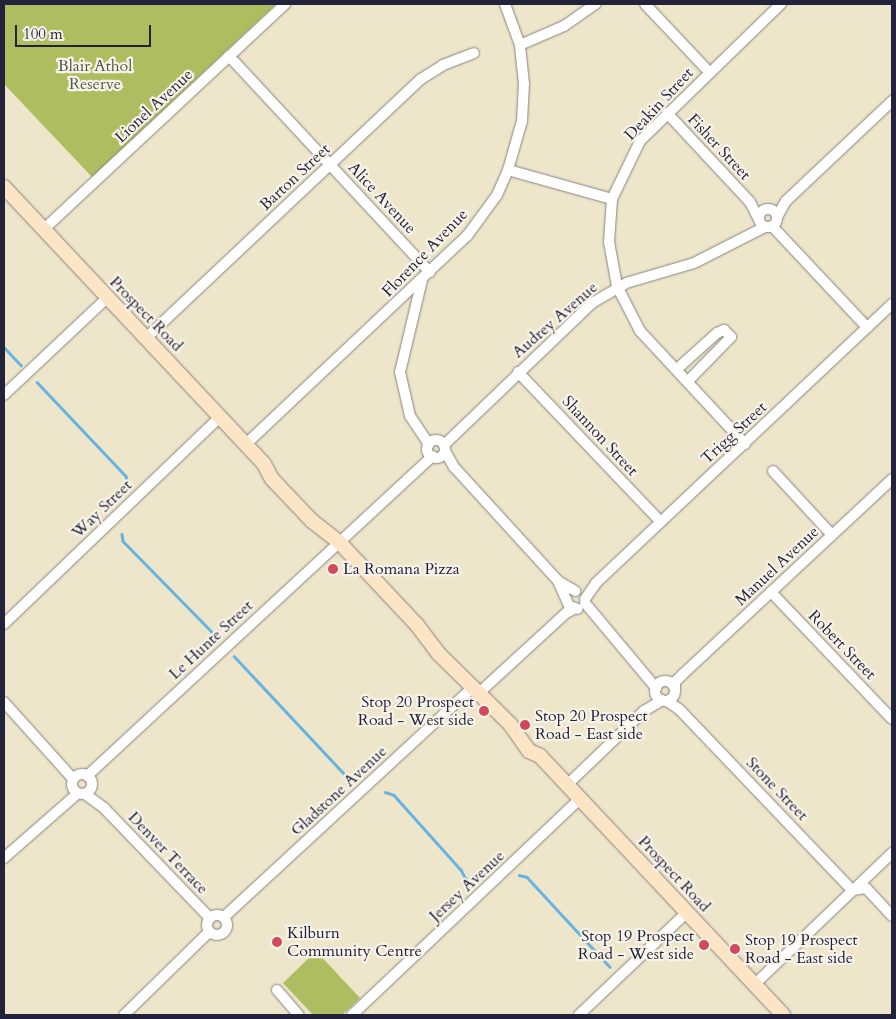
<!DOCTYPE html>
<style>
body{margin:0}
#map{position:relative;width:896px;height:1019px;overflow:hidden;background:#eee6ca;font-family:Cardo,serif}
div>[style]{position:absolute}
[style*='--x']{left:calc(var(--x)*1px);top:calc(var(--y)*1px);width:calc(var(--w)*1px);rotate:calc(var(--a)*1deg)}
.green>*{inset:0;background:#adbd60}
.stream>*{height:2.5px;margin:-1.25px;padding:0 1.25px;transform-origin:1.25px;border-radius:1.25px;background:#68b3e1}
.roads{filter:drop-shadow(0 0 1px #888482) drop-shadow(0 0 1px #888482)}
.street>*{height:10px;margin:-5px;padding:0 5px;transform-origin:5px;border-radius:5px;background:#fff}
.street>.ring{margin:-5px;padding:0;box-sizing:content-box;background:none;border:10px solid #fff;border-radius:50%}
.secondary>*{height:14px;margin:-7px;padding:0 7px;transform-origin:7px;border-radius:7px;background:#fce5c4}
.dots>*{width:14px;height:14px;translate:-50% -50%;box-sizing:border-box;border:2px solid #f7f3e8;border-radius:50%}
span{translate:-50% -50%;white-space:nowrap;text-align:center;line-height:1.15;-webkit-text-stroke:4.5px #f7f3e8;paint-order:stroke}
.park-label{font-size:16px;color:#535848}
.street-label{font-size:16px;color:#22223b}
.poi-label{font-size:16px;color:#22223b}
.left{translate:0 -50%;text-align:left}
.right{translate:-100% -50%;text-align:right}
.frame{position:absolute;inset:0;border:5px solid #22223b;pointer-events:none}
.scale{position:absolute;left:15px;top:25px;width:136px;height:22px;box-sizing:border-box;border:2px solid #22223b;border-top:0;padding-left:6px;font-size:15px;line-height:18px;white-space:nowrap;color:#22223b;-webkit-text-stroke:4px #f7f3e8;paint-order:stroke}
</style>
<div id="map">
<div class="green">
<i style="clip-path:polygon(4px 4px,276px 4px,92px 177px,4px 84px)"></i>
<i style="clip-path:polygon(316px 951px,360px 998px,342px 1015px,313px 1015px,283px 983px)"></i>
</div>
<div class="stream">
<i style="--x:4;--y:347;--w:25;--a:47"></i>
<i style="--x:37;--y:382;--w:129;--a:46.6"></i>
<i style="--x:126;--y:476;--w:9;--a:77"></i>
<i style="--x:122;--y:534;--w:7;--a:82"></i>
<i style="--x:123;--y:541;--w:133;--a:45.6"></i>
<i style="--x:234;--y:656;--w:171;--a:46.9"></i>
<i style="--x:385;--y:792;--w:9;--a:18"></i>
<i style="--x:394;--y:795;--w:101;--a:48.2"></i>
<i style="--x:461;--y:870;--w:10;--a:61"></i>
<i style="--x:466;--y:879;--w:8;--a:14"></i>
<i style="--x:519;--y:875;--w:8;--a:14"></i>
<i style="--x:527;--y:877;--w:122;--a:47.3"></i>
</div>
<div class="roads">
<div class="street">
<i style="--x:645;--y:4;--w:93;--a:46.7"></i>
<i style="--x:520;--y:45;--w:48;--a:-23.4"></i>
<i style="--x:564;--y:26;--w:39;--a:-35"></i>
<i style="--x:229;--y:56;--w:295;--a:47.1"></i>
<i style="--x:667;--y:113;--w:122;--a:47"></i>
<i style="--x:750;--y:202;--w:18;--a:63"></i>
<i style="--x:508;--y:170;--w:108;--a:15.6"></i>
<i class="ring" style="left:759px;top:209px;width:8px;height:8px"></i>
<i style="--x:777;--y:217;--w:18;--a:-61"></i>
<i style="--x:786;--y:201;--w:146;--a:-43.3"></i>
<i style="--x:772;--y:226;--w:139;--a:46.8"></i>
<i style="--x:44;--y:229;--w:330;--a:-43"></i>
<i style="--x:422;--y:280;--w:95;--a:103.4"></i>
<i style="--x:400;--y:372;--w:45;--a:77.2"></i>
<i style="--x:410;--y:416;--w:34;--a:56"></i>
<i style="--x:146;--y:338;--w:378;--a:-43.3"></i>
<i style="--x:421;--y:79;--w:26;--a:-32"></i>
<i style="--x:443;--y:65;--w:33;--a:-21"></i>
<i style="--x:677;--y:369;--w:54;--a:-42"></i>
<i style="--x:717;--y:333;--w:8;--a:-23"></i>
<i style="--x:724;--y:330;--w:10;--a:45"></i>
<i style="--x:731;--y:337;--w:62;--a:134.3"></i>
<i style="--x:518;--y:372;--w:207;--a:46.4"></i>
<i style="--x:4;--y:395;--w:141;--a:-43.3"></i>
<i class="ring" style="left:427px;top:440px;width:8px;height:8px"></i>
<i style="--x:246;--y:444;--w:303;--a:-43.3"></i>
<i style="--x:467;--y:236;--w:51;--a:-53.8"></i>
<i style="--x:497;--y:195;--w:27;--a:-66"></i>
<i style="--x:508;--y:170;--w:51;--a:-74.1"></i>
<i style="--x:522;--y:121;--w:37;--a:-87"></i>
<i style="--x:524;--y:84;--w:39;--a:-96"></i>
<i style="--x:520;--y:45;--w:44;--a:-110.1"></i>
<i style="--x:745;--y:444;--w:154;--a:-132.9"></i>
<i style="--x:640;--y:331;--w:51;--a:-117.1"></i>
<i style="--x:617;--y:286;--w:45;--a:-100.3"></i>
<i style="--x:609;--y:242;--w:43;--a:-86"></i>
<i style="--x:612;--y:199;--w:64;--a:-64.2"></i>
<i style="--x:640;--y:141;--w:197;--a:-44.2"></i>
<i style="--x:444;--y:445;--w:205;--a:-43.8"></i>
<i style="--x:592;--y:303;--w:39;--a:-30"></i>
<i style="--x:626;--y:283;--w:71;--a:-16.4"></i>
<i style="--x:694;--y:263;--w:80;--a:-26.9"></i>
<i style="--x:445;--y:451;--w:18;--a:61"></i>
<i style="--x:454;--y:467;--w:154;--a:47.6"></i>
<i style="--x:558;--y:581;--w:20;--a:30"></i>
<i style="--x:773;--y:471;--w:87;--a:47.3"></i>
<i style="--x:558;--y:581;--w:27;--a:66"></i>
<i style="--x:569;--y:606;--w:9;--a:18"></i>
<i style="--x:771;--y:592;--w:175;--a:46.4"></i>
<i style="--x:585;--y:599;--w:19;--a:-55"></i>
<i style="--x:596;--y:583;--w:407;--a:-43.3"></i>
<i style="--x:585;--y:603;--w:111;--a:50.1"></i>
<i style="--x:4;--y:624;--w:299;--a:-43.8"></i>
<i class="ring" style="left:655px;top:681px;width:10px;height:10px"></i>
<i style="--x:675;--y:690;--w:8;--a:-90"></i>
<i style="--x:675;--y:682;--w:10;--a:-45"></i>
<i style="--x:682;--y:675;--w:287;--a:-43"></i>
<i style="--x:480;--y:692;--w:117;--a:-42.6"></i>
<i style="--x:566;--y:613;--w:9;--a:-27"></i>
<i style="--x:667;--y:701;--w:14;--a:34"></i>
<i style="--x:679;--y:709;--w:250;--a:46.3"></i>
<i style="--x:852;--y:890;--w:14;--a:-8"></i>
<i style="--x:866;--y:888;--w:38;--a:47"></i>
<i style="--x:4;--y:702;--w:103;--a:48.1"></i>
<i class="ring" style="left:72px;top:774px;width:10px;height:10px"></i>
<i style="--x:87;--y:776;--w:471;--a:-42.8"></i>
<i style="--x:567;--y:785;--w:107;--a:-43.9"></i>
<i style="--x:644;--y:711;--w:21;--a:-31"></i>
<i style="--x:85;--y:794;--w:24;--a:36"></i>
<i style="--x:104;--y:808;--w:153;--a:46.1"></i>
<i style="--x:4;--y:858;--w:97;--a:-41.2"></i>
<i class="ring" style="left:207px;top:915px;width:10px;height:10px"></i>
<i style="--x:224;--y:917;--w:340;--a:-42.7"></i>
<i style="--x:755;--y:984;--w:190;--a:-43.7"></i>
<i style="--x:277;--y:990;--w:33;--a:49"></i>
<i style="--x:124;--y:1015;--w:119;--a:-44.3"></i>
<i style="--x:352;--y:1015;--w:314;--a:-43.5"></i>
<i style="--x:579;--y:1015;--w:149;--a:-43.6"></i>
</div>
<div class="secondary">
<i style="--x:4;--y:187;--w:380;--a:46.8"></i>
<i style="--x:264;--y:464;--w:17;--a:62"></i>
<i style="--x:272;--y:479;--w:58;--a:46.4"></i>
<i style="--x:312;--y:521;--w:33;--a:38"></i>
<i style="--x:338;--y:541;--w:115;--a:46.8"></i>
<i style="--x:417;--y:625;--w:36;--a:53"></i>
<i style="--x:439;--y:654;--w:100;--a:44.6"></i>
<i style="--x:510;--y:724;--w:33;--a:55"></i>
<i style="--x:529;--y:751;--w:12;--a:24"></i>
<i style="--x:540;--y:756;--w:355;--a:46.8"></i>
</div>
</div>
<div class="dots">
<i style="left:333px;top:569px;background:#d1495b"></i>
<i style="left:484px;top:711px;background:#d1495b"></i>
<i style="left:525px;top:725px;background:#d1495b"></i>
<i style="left:277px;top:942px;background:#d1495b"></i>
<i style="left:704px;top:945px;background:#d1495b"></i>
<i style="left:735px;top:949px;background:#d1495b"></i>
</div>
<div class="park-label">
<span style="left:95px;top:75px">Blair Athol<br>Reserve</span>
</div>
<div class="street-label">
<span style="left:659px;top:104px;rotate:-47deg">Deakin Street</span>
<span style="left:154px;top:106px;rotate:-43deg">Lionel Avenue</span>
<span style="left:719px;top:147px;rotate:47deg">Fisher Street</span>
<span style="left:295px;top:177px;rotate:-43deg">Barton Street</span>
<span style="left:382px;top:198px;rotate:47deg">Alice Avenue</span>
<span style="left:425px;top:253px;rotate:-46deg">Florence Avenue</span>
<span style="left:146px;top:314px;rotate:46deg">Prospect Road</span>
<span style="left:555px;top:320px;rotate:-41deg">Audrey Avenue</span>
<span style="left:734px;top:433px;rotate:-43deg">Trigg Street</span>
<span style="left:600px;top:436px;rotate:47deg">Shannon Street</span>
<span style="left:102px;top:509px;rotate:-44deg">Way Street</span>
<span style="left:777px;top:566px;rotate:-43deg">Manuel Avenue</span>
<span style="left:211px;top:640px;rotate:-43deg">Le Hunte Street</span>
<span style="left:842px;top:645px;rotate:46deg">Robert Street</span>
<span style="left:777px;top:789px;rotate:46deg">Stone Street</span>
<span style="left:339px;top:791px;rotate:-43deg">Gladstone Avenue</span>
<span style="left:168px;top:853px;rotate:46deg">Denver Terrace</span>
<span style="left:674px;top:874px;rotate:47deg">Prospect Road</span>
<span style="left:467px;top:886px;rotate:-43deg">Jersey Avenue</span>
</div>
<div class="poi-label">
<span class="left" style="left:343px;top:569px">La Romana Pizza</span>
<span class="right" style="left:474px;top:711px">Stop 20 Prospect<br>Road - West side</span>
<span class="left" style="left:535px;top:725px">Stop 20 Prospect<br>Road - East side</span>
<span class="left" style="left:287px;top:942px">Kilburn<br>Community Centre</span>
<span class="right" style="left:694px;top:945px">Stop 19 Prospect<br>Road - West side</span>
<span class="left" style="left:745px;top:949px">Stop 19 Prospect<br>Road - East side</span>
</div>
<div class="frame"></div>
<div class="scale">100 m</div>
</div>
